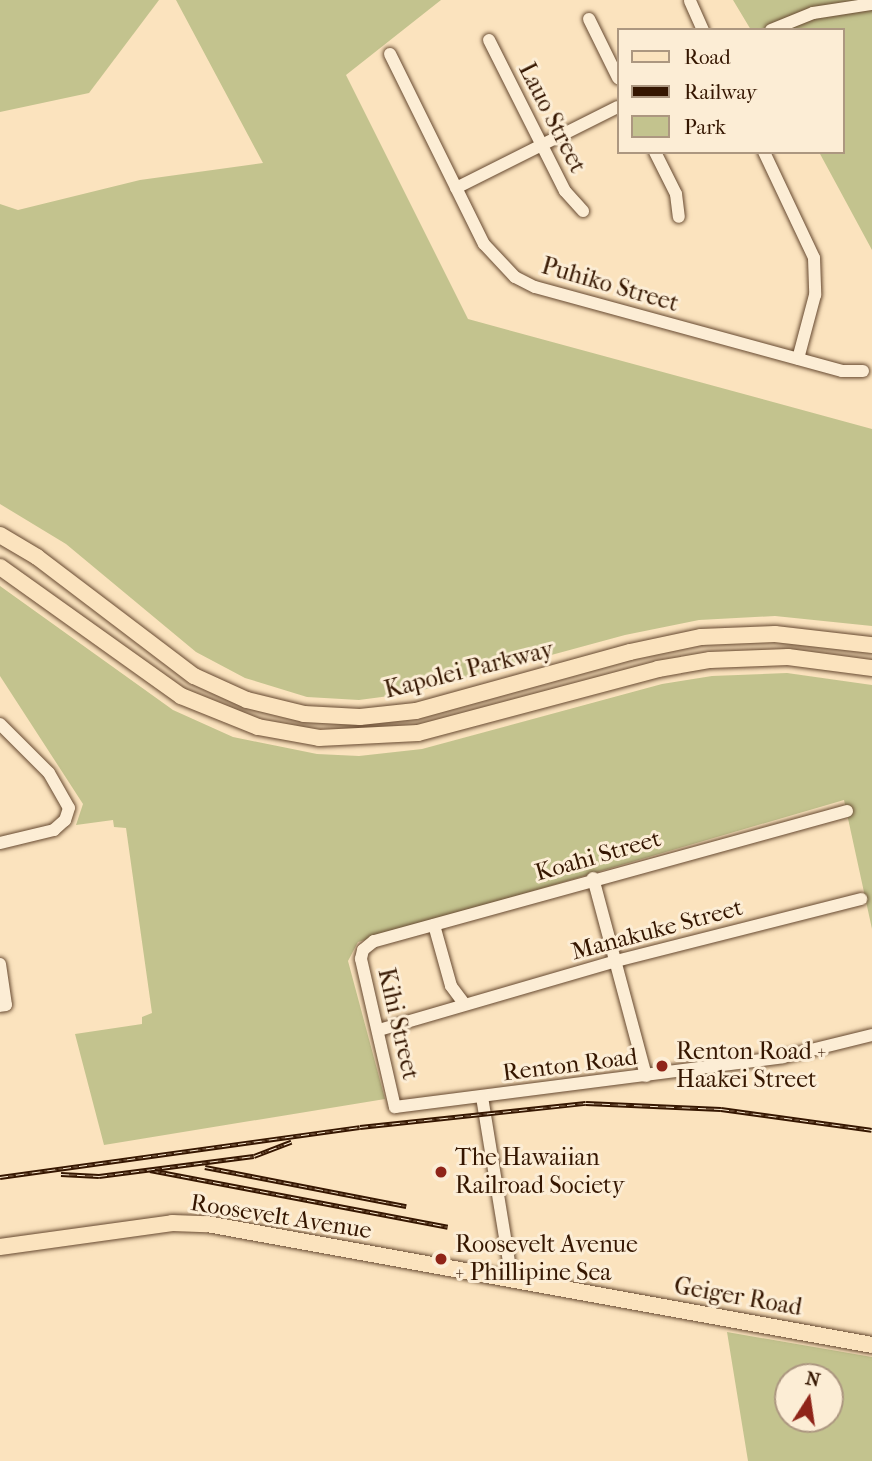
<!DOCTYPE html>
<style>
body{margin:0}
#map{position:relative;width:872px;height:1461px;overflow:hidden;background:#fbe3be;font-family:"IM FELL French Canon",serif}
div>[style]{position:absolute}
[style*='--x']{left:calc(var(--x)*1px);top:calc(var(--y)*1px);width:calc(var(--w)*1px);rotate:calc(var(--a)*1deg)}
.green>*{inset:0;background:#c3c38e}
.roads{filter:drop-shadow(0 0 2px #664930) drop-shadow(0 0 2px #664930)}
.minor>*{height:12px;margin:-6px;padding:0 6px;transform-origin:6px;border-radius:6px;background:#fcedd5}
.major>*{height:16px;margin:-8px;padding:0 8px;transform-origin:8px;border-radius:8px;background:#fbe3be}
.rail>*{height:5px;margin-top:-2.5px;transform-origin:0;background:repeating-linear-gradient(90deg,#fcedd5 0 8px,#351600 0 16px);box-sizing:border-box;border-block:2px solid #351600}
.dots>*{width:19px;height:19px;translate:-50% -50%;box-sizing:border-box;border:4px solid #fcedd5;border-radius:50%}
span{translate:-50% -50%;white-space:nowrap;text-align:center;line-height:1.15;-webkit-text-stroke:6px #fcedd5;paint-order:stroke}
.street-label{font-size:24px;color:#351600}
.poi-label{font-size:24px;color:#351600}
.left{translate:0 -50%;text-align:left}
.legend{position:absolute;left:617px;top:28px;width:228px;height:126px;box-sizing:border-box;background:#fcedd5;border:2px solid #ac9780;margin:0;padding:9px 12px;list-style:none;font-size:21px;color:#351600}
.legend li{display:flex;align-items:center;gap:14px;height:35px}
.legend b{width:35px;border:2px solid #ac9780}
.north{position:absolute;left:774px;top:1363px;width:70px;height:70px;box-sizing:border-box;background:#fcedd5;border:2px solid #ac9780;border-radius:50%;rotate:12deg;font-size:19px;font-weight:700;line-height:28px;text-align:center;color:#351600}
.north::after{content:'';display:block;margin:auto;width:24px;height:32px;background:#8f2418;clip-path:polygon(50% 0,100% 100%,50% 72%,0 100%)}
</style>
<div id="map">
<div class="green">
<i style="clip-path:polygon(0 0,159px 0,89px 93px,0 112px)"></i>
<i style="clip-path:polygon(176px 0,441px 0,346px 75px,468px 319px,872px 429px,872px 626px,775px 616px,699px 620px,625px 635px,412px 693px,359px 700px,307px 697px,245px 678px,196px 652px,66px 544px,0 504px,0 204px,18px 210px,140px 180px,263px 163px)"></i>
<i style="clip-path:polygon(733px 0,872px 0,872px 250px,819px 152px,842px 152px,842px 30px,751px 30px)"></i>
<i style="clip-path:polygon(0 586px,173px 710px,233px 737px,317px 754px,359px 756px,422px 749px,662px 684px,712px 676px,787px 673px,872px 685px,872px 929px,844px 800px,358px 942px,348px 961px,385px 1099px,104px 1145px,75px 1034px,142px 1024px,142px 1017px,152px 1013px,126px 828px,114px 827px,113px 820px,76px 825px,83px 804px,0 676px)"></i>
<i style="clip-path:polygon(evenodd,727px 1332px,872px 1357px,872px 1461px,748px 1461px,727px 1332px,788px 1377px,830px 1377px,830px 1419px,788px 1419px,788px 1377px)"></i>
</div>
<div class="roads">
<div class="minor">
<i style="--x:690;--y:1;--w:32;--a:66"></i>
<i style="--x:589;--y:19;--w:66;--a:63.8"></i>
<i style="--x:771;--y:30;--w:45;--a:-22"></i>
<i style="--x:813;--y:13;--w:60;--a:-8.7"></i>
<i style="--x:489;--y:40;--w:169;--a:63.3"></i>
<i style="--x:565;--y:191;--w:27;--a:48"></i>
<i style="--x:390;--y:54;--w:212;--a:63.7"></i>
<i style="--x:484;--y:244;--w:45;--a:46.8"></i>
<i style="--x:515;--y:277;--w:22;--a:27"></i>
<i style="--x:535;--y:287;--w:318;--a:15.3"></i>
<i style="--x:842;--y:371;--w:21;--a:0"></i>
<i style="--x:655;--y:152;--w:47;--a:63.4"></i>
<i style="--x:676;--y:194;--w:23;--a:83"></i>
<i style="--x:764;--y:152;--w:117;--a:64.7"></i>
<i style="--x:814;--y:258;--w:37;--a:88"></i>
<i style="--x:815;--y:295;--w:66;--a:104.9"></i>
<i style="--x:456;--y:188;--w:181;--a:-26.6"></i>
<i style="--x:0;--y:724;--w:69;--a:45"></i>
<i style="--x:49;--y:773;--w:40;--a:60.3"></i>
<i style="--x:69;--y:808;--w:13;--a:108"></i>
<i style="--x:65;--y:820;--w:15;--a:138"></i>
<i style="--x:54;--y:830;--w:56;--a:166.5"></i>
<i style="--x:847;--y:811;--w:491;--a:164.6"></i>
<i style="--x:374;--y:941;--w:14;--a:141"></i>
<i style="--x:363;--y:950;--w:9;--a:103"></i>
<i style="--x:361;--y:959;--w:152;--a:77.1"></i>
<i style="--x:395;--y:1107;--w:391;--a:-7.3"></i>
<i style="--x:783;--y:1057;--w:92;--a:-13.9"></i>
<i style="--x:593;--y:878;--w:205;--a:75"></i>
<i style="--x:434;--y:925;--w:63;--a:74.4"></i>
<i style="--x:451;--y:986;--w:21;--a:53"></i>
<i style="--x:0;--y:964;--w:41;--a:81.7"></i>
<i style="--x:6;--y:1005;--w:6;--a:171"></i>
<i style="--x:379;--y:1030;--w:247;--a:-16.2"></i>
<i style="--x:616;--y:961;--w:253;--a:-14.2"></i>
<i style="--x:482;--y:1097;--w:185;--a:80.7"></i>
</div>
<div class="major">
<i style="--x:0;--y:535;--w:43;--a:30.7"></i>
<i style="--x:37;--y:557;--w:197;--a:37.2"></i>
<i style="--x:194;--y:676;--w:58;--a:24.4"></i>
<i style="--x:247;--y:700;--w:59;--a:13.8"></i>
<i style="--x:304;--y:714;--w:56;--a:3.1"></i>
<i style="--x:360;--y:717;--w:56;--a:-6.1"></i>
<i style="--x:416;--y:711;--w:222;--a:-15.4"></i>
<i style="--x:630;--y:652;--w:73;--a:-11.9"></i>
<i style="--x:701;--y:637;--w:74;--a:-2.3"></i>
<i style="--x:775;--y:634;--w:98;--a:6.5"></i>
<i style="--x:0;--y:567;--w:222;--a:35.5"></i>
<i style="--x:181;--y:696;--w:83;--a:21.9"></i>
<i style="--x:258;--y:727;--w:62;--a:10.2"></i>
<i style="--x:319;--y:738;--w:99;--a:-2.9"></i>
<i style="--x:418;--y:733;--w:248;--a:-14.9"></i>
<i style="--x:658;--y:669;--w:53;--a:-9.8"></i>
<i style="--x:710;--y:660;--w:78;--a:-2.2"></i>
<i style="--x:788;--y:657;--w:85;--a:7.5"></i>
<i style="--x:0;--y:1247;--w:174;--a:-7.9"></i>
<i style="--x:172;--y:1223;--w:35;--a:2"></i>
<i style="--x:207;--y:1224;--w:676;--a:10.31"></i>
</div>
</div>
<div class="rail">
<i style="--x:205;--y:1167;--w:205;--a:11"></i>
<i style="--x:150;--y:1170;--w:303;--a:10.8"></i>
<i style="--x:61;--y:1174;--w:38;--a:3"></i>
<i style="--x:99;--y:1176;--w:156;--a:-7.4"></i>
<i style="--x:254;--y:1156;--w:40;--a:-21"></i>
<i style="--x:0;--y:1177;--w:363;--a:-7.9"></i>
<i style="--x:360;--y:1127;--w:227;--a:-6.1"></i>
<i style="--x:586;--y:1103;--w:135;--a:2.5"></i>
<i style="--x:721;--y:1109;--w:152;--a:7.9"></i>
</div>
<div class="dots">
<i style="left:662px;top:1066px;background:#8f2418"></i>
<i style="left:441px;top:1172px;background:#8f2418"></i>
<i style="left:441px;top:1259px;background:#8f2418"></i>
</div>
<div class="street-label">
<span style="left:552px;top:118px;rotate:63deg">Lauo Street</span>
<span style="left:610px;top:285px;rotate:16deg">Puhiko Street</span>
<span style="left:469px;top:670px;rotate:-14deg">Kapolei Parkway</span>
<span style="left:598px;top:856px;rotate:-16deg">Koahi Street</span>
<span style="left:657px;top:930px;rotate:-15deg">Manakuke Street</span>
<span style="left:398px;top:1024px;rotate:77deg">Kihi Street</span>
<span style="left:570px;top:1065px;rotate:-7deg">Renton Road</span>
<span style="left:281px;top:1217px;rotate:9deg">Roosevelt Avenue</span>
<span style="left:738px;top:1297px;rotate:10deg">Geiger Road</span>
</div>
<div class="poi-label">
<span class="left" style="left:676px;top:1066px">Renton Road +<br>Haakei Street</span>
<span class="left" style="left:455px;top:1172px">The Hawaiian<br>Railroad Society</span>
<span class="left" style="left:455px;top:1259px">Roosevelt Avenue<br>+ Phillipine Sea</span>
</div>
<ul class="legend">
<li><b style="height:9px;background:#fbe3be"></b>Road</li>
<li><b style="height:9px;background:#351600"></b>Railway</li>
<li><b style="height:19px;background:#c3c38e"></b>Park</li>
</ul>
<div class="north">N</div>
</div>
